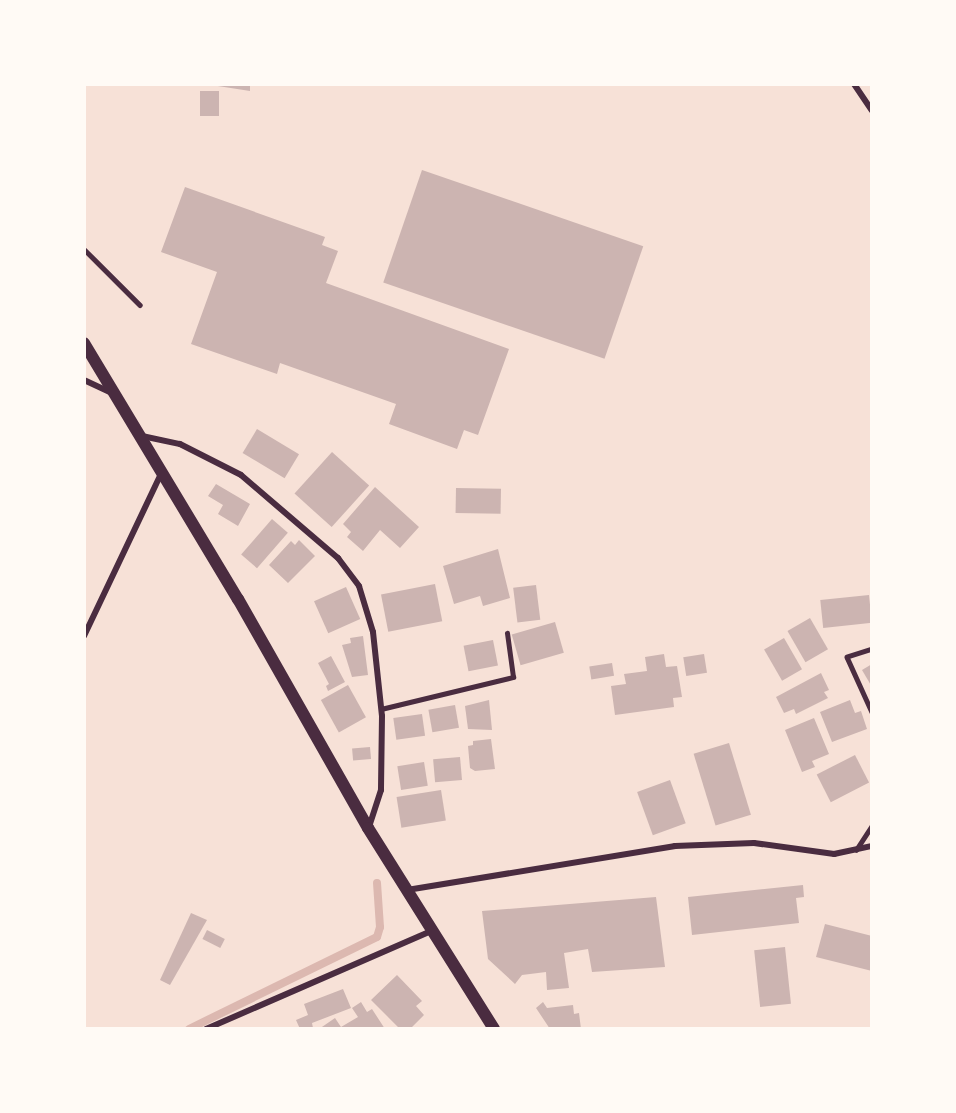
<!DOCTYPE html>
<style>
body{margin:0}
#map{position:relative;width:956px;height:1113px;overflow:hidden;background:#f7e1d7;font-family:Roboto,sans-serif}
div>[style]{position:absolute}
[style*='--x']{left:calc(var(--x)*1px);top:calc(var(--y)*1px);width:calc(var(--w)*1px);rotate:calc(var(--a)*1deg)}
.stream>*{height:8px;margin:-4px;padding:0 4px;transform-origin:4px;border-radius:4px;background:#dcb8b0}
.building>*{inset:0;background:#ccb4b1;transform-origin:0 0}
.service>*{height:4.5px;margin:-2.25px;padding:0 2.25px;transform-origin:2.25px;border-radius:2.25px;background:#4a2c40}
.minor>*{height:6px;margin:-3px;padding:0 3px;transform-origin:3px;border-radius:3px;background:#4a2c40}
.secondary>*{height:12px;margin:-6px;padding:0 6px;transform-origin:6px;border-radius:6px;background:#4a2c40}
span{translate:-50% -50%;white-space:nowrap;text-align:center;line-height:1.15;-webkit-text-stroke:4.5px #fffaf5;paint-order:stroke}
.frame{position:absolute;inset:0;border:86px solid #fffaf5;pointer-events:none}
</style>
<div id="map">
<div class="stream">
<i style="--x:189;--y:1029;--w:209;--a:-26.1"></i>
<i style="--x:377;--y:937;--w:10;--a:-73"></i>
<i style="--x:380;--y:927;--w:44;--a:-93.9"></i>
</div>
<div class="building">
<i style="clip-path:polygon(205px 84px,250px 84px,250px 91px)"></i>
<i style="left:200px;top:91px;width:19px;height:25px"></i>
<i style="left:422px;top:170px;width:234px;height:119px;rotate:19deg"></i>
<i style="clip-path:polygon(185px 187px,325px 237px,322px 245px,338px 251px,326px 283px,509px 349px,478px 435px,464px 430px,457px 449px,389px 424px,396px 404px,280px 363px,277px 374px,191px 344px,217px 272px,161px 252px)"></i>
<i style="left:257px;top:429px;width:49px;height:28px;rotate:31deg"></i>
<i style="left:332px;top:452px;width:50px;height:56px;rotate:42deg"></i>
<i style="clip-path:polygon(216px 484px,250px 504px,238px 526px,218px 514px,223px 505px,208px 496px)"></i>
<i style="clip-path:polygon(375px 487px,419px 527px,400px 548px,380px 530px,363px 551px,347px 537px,351px 532px,343px 524px)"></i>
<i style="left:456px;top:488px;width:45px;height:25px;rotate:1deg"></i>
<i style="left:272px;top:519px;width:21px;height:47px;rotate:41deg"></i>
<i style="clip-path:polygon(299px 540px,315px 556px,288px 583px,269px 565px,291px 541px,295px 545px)"></i>
<i style="clip-path:polygon(498px 549px,510px 598px,483px 606px,480px 596px,454px 604px,443px 566px)"></i>
<i style="left:435px;top:584px;width:38px;height:55px;rotate:79deg"></i>
<i style="left:536px;top:585px;width:35px;height:23px;rotate:83deg"></i>
<i style="left:346px;top:587px;width:35px;height:35px;rotate:66deg"></i>
<i style="left:869px;top:595px;width:28px;height:49px;rotate:84deg"></i>
<i style="left:810px;top:618px;width:36px;height:26px;rotate:60deg"></i>
<i style="left:555px;top:622px;width:32px;height:45px;rotate:74deg"></i>
<i style="clip-path:polygon(363px 636px,368px 675px,352px 677px,342px 645px,351px 643px,350px 638px)"></i>
<i style="left:784px;top:638px;width:36px;height:23px;rotate:60deg"></i>
<i style="left:493px;top:640px;width:26px;height:30px;rotate:79deg"></i>
<i style="clip-path:polygon(664px 654px,666px 667px,677px 666px,682px 697px,673px 698px,674px 707px,615px 715px,611px 686px,626px 684px,624px 674px,647px 671px,645px 657px)"></i>
<i style="left:704px;top:654px;width:19px;height:21px;rotate:81deg"></i>
<i style="clip-path:polygon(331px 656px,345px 682px,328px 691px,326px 686px,329px 684px,318px 663px)"></i>
<i style="left:612px;top:663px;width:13px;height:23px;rotate:81deg"></i>
<i style="clip-path:polygon(872px 664px,872px 687px,862px 670px)"></i>
<i style="clip-path:polygon(821px 673px,829px 690px,824px 692px,828px 698px,796px 714px,794px 709px,784px 713px,776px 697px)"></i>
<i style="left:348px;top:685px;width:37px;height:31px;rotate:61deg"></i>
<i style="clip-path:polygon(489px 700px,492px 730px,468px 729px,465px 706px)"></i>
<i style="clip-path:polygon(850px 700px,855px 713px,861px 711px,867px 729px,832px 742px,820px 712px)"></i>
<i style="left:455px;top:705px;width:23px;height:27px;rotate:80deg"></i>
<i style="left:422px;top:714px;width:22px;height:29px;rotate:82deg"></i>
<i style="clip-path:polygon(814px 718px,829px 754px,812px 761px,815px 767px,802px 772px,785px 730px)"></i>
<i style="clip-path:polygon(491px 739px,495px 769px,475px 771px,470px 768px,468px 746px,473px 745px,473px 741px)"></i>
<i style="left:729px;top:743px;width:75px;height:37px;rotate:73deg"></i>
<i style="left:370px;top:747px;width:12px;height:18px;rotate:85deg"></i>
<i style="left:855px;top:755px;width:31px;height:43px;rotate:63deg"></i>
<i style="left:460px;top:757px;width:23px;height:27px;rotate:85deg"></i>
<i style="left:424px;top:762px;width:24px;height:27px;rotate:81deg"></i>
<i style="left:670px;top:780px;width:46px;height:35px;rotate:70deg"></i>
<i style="left:441px;top:790px;width:31px;height:45px;rotate:81deg"></i>
<i style="clip-path:polygon(803px 885px,804px 897px,796px 898px,799px 923px,692px 935px,688px 897px)"></i>
<i style="clip-path:polygon(656px 897px,665px 967px,592px 972px,588px 949px,564px 953px,569px 988px,547px 990px,546px 972px,522px 975px,515px 984px,488px 959px,482px 911px)"></i>
<i style="clip-path:polygon(191px 913px,207px 920px,170px 985px,160px 980px)"></i>
<i style="clip-path:polygon(825px 924px,872px 936px,872px 971px,816px 957px)"></i>
<i style="left:207px;top:930px;width:20px;height:10px;rotate:27deg"></i>
<i style="left:785px;top:947px;width:57px;height:31px;rotate:84deg"></i>
<i style="clip-path:polygon(397px 975px,422px 1001px,416px 1006px,424px 1015px,410px 1029px,400px 1029px,371px 1000px)"></i>
<i style="clip-path:polygon(343px 989px,351px 1008px,312px 1023px,313px 1028px,300px 1029px,296px 1020px,308px 1015px,304px 1004px)"></i>
<i style="clip-path:polygon(361px 1002px,367px 1012px,372px 1009px,385px 1029px,319px 1029px,335px 1018px,341px 1027px,358px 1017px,352px 1008px)"></i>
<i style="clip-path:polygon(543px 1002px,547px 1008px,573px 1005px,574px 1014px,579px 1013px,581px 1029px,550px 1029px,536px 1008px)"></i>
</div>
<div class="service">
<i style="--x:84;--y:249;--w:79;--a:45"></i>
<i style="--x:872;--y:649;--w:26;--a:162"></i>
<i style="--x:847;--y:657;--w:60;--a:65.6"></i>
<i style="--x:381;--y:709;--w:136;--a:-13.6"></i>
<i style="--x:513;--y:677;--w:44;--a:-97.8"></i>
<i style="--x:856;--y:850;--w:30;--a:-57"></i>
</div>
<div class="minor">
<i style="--x:854;--y:84;--w:32;--a:56"></i>
<i style="--x:84;--y:380;--w:29;--a:25"></i>
<i style="--x:142;--y:436;--w:39;--a:12"></i>
<i style="--x:180;--y:444;--w:68;--a:26.9"></i>
<i style="--x:241;--y:475;--w:128;--a:40.6"></i>
<i style="--x:338;--y:558;--w:35;--a:53"></i>
<i style="--x:359;--y:586;--w:48;--a:73.1"></i>
<i style="--x:373;--y:632;--w:84;--a:83.9"></i>
<i style="--x:382;--y:716;--w:74;--a:90.8"></i>
<i style="--x:381;--y:790;--w:39;--a:108"></i>
<i style="--x:84;--y:636;--w:179;--a:-64.6"></i>
<i style="--x:407;--y:890;--w:272;--a:-9.3"></i>
<i style="--x:675;--y:846;--w:79;--a:-2.2"></i>
<i style="--x:754;--y:843;--w:81;--a:7.8"></i>
<i style="--x:834;--y:854;--w:39;--a:-12"></i>
<i style="--x:206;--y:1029;--w:245;--a:-23.5"></i>
</div>
<div class="secondary">
<i style="--x:84;--y:343;--w:299;--a:59"></i>
<i style="--x:238;--y:599;--w:263;--a:60.4"></i>
<i style="--x:368;--y:828;--w:237;--a:57.9"></i>
</div>
<div class="frame"></div>
</div>
